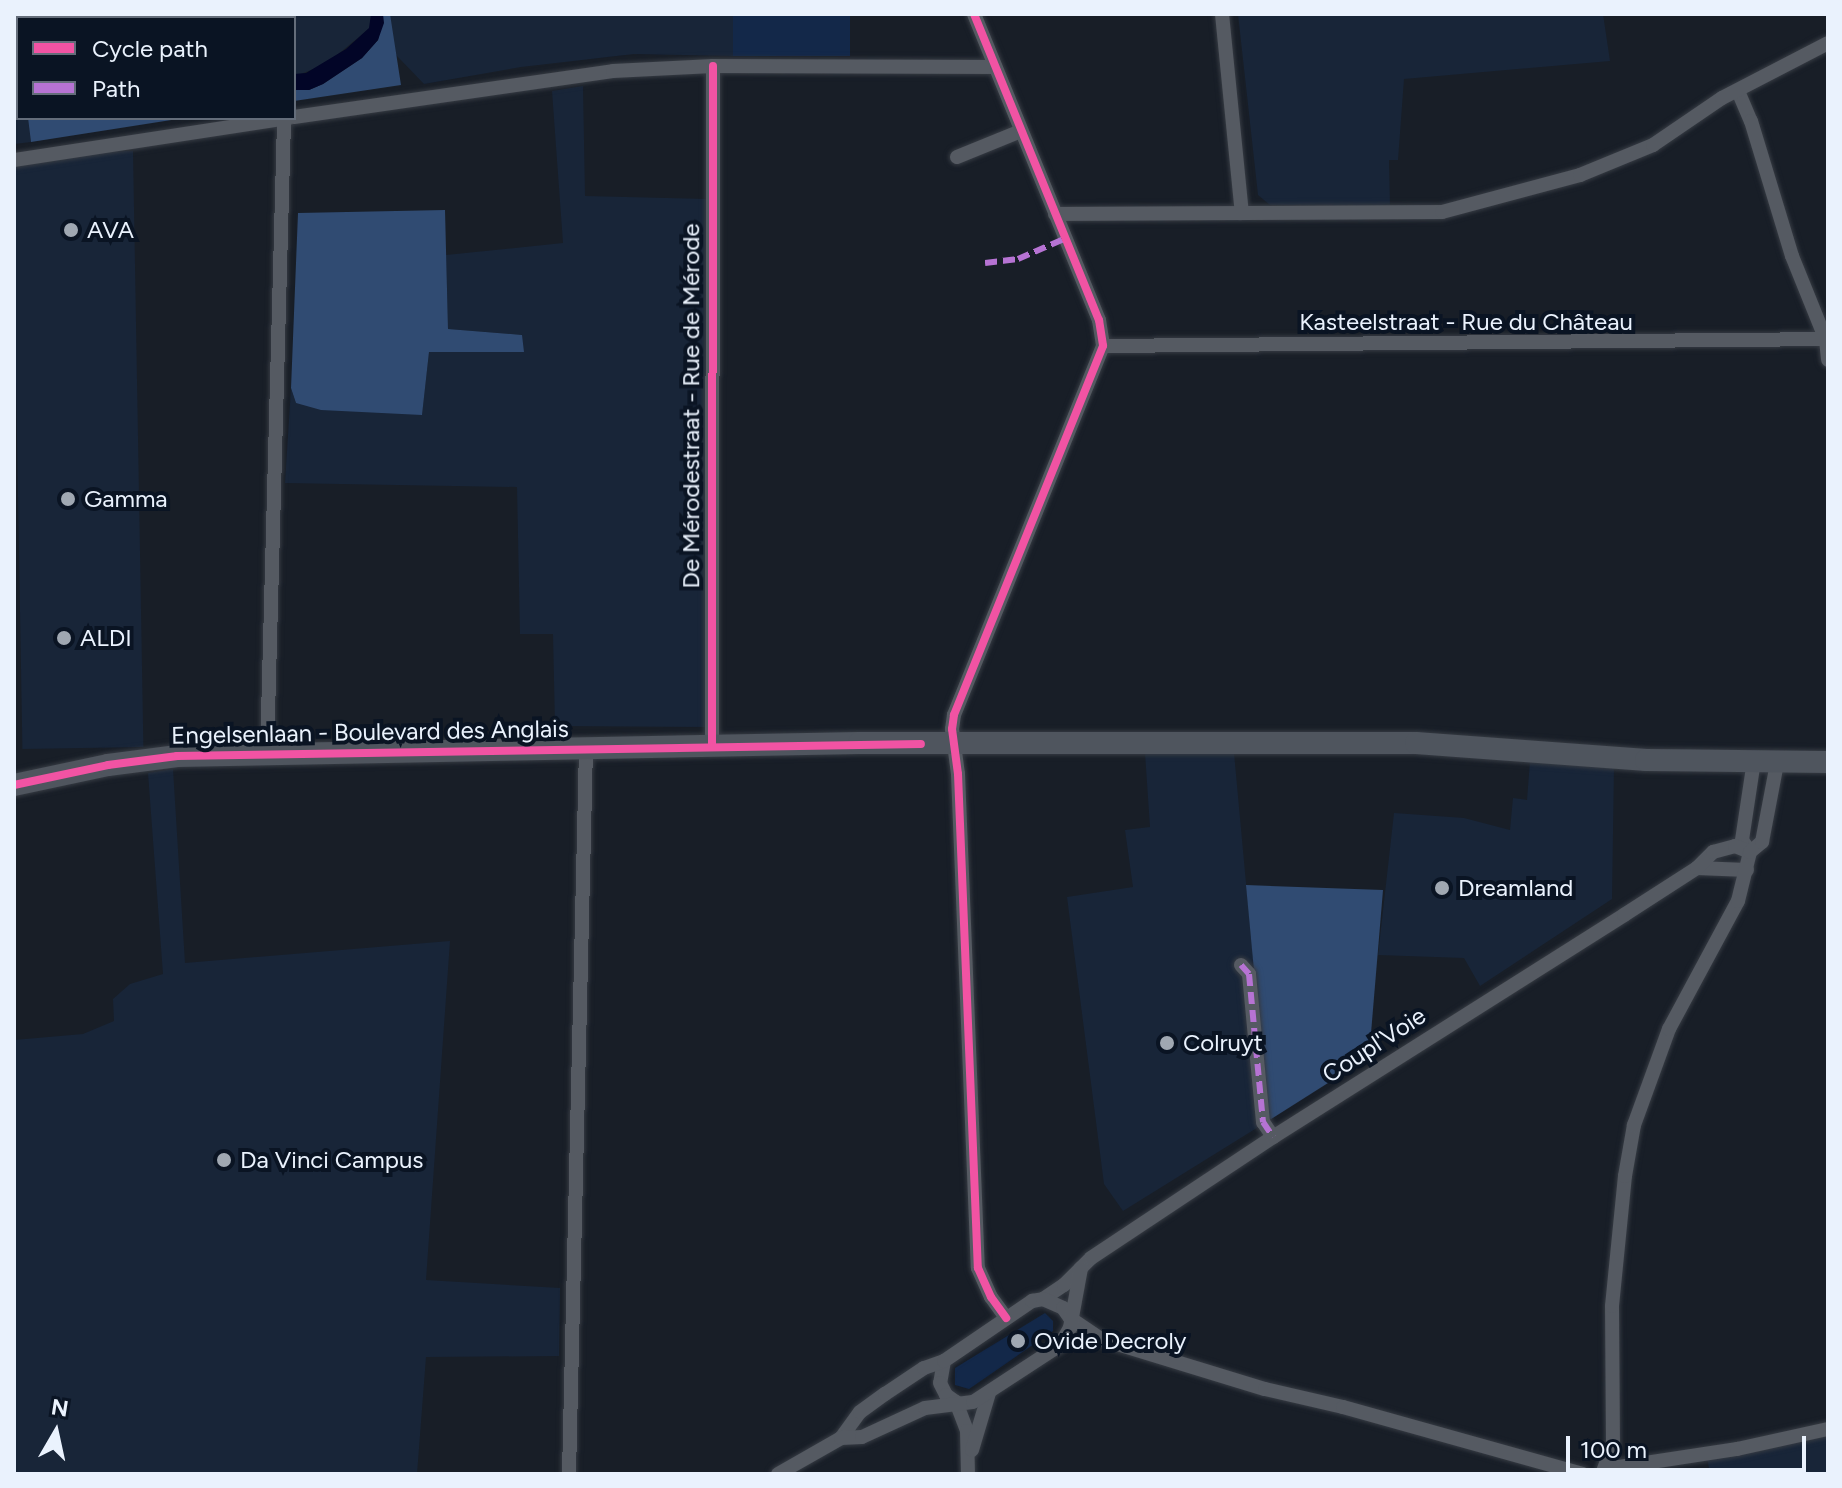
<!DOCTYPE html>
<meta charset="utf-8">
<style>
body{margin:0}
#map{position:relative;width:1842px;height:1488px;overflow:hidden;background:#181e27;font-family:Figtree,sans-serif}
div>[style]{position:absolute}
[style*='--x']{left:calc(var(--x)*1px);top:calc(var(--y)*1px);width:calc(var(--w)*1px);rotate:calc(var(--a)*1deg)}
.built>*{inset:0;background:#182538;transform-origin:0 0}
.green>*{inset:0;background:#132849;transform-origin:0 0}
.forest>*{inset:0;background:#304b72}
.water>*{inset:0;background:#020527}
.roads{filter:drop-shadow(0 0 2px #363b43) drop-shadow(0 0 2px #363b43)}
.street>*{height:14px;margin:-7px;padding:0 7px;transform-origin:7px;border-radius:7px;background:#555a62}
.secondary>*{height:22px;margin:-11px;padding:0 11px;transform-origin:11px;border-radius:11px;background:#4f555e}
.quiet>*{height:6px;margin-top:-3px;transform-origin:0;background:repeating-linear-gradient(90deg,#b673d3 0 12px,transparent 0 18px)}
.cycleway>*{height:8px;margin:-4px;padding:0 4px;transform-origin:4px;border-radius:4px;background:#f153a3}
.dots>*{width:22px;height:22px;translate:-50% -50%;box-sizing:border-box;border:4px solid #0a1423;border-radius:50%}
span{translate:-50% -50%;white-space:nowrap;text-align:center;line-height:1.15;-webkit-text-stroke:8px #0a1423;paint-order:stroke}
.poi-label{font-size:24px;color:#eaf2fd}
.left{translate:0 -50%;text-align:left}
.street-label{font-size:24px;color:#eaf2fd}
.frame{position:absolute;inset:0;border:16px solid #eaf2fd;pointer-events:none}
.legend{position:absolute;left:16px;top:16px;width:280px;height:104px;box-sizing:border-box;background:#0a1423;border:2px solid #646d7a;margin:0;padding:10px 14px;list-style:none;font-size:24px;color:#eaf2fd}
.legend li{display:flex;align-items:center;gap:16px;height:40px}
.legend b{width:40px;border:2px solid #646d7a}
.north{position:absolute;left:16px;top:1392px;width:80px;height:80px;-webkit-text-stroke:6px #0a1423;paint-order:stroke;rotate:9deg;font-size:22px;font-weight:700;line-height:32px;text-align:center;color:#eaf2fd}
.north::after{content:'';display:block;margin:auto;width:28px;height:36px;background:#eaf2fd;clip-path:polygon(50% 0,100% 100%,50% 72%,0 100%)}
.scale{position:absolute;left:1566px;top:1436px;width:240px;height:36px;box-sizing:border-box;border:4px solid #eaf2fd;border-top:0;padding-left:10px;font-size:24px;line-height:28px;white-space:nowrap;color:#eaf2fd;-webkit-text-stroke:6px #0a1423;paint-order:stroke}
</style>
<div id="map">
<div class="built">
<i style="clip-path:polygon(14px 14px,733px 14px,733px 56px,634px 54px,521px 67px,424px 84px,370px 28px,326px 64px,301px 74px,294px 74px,294px 18px,18px 20px)"></i>
<i style="clip-path:polygon(1238px 14px,1603px 14px,1610px 61px,1404px 79px,1398px 160px,1389px 160px,1390px 206px,1270px 205px,1258px 195px)"></i>
<i style="clip-path:polygon(14px 44px,18px 51px,18px 118px,28px 118px,31px 142px,14px 144px)"></i>
<i style="clip-path:polygon(583px 86px,585px 196px,707px 199px,707px 727px,555px 726px,553px 634px,520px 634px,517px 487px,285px 483px,291px 388px,296px 403px,422px 414px,429px 352px,522px 335px,448px 329px,446px 255px,563px 243px,552px 91px)"></i>
<i style="left:133px;top:151px;width:596px;height:121px;rotate:89deg"></i>
<i style="clip-path:polygon(1145px 753px,1234px 753px,1268px 1121px,1123px 1211px,1104px 1184px,1067px 897px,1133px 887px,1125px 830px,1150px 827px)"></i>
<i style="clip-path:polygon(1530px 761px,1614px 766px,1612px 899px,1480px 986px,1464px 958px,1378px 955px,1394px 813px,1464px 818px,1510px 830px,1513px 798px,1527px 800px)"></i>
<i style="clip-path:polygon(173px 769px,185px 963px,450px 941px,426px 1280px,560px 1288px,559px 1356px,426px 1357px,417px 1474px,14px 1474px,14px 1040px,83px 1034px,114px 1021px,113px 999px,130px 984px,163px 974px,148px 773px)"></i>
<i style="clip-path:polygon(1828px 1432px,1828px 1474px,1710px 1474px,1707px 1457px)"></i>
</div>
<div class="green">
<i style="left:733px;top:14px;width:117px;height:42px"></i>
<i style="clip-path:polygon(1045px 1313px,1053px 1321px,1053px 1331px,969px 1389px,955px 1385px,955px 1368px)"></i>
</div>
<div class="forest">
<i style="clip-path:polygon(383px 14px,390px 14px,401px 85px,294px 101px,294px 90px,309px 90px,323px 84px,362px 58px,378px 40px)"></i>
<i style="clip-path:polygon(28px 118px,184px 118px,31px 142px)"></i>
<i style="clip-path:polygon(445px 210px,448px 329px,522px 335px,524px 352px,429px 352px,422px 415px,321px 410px,296px 403px,291px 388px,298px 213px)"></i>
<i style="clip-path:polygon(1246px 885px,1383px 890px,1369px 1057px,1268px 1121px)"></i>
</div>
<div class="water">
<i style="clip-path:polygon(371px 14px,383px 14px,384px 23px,378px 40px,362px 58px,323px 84px,309px 90px,294px 90px,294px 74px,306px 73px,346px 49px,369px 28px)"></i>
</div>
<div class="roads">
<div class="street">
<i style="--x:974;--y:14;--w:331;--a:67.8"></i>
<i style="--x:1099;--y:320;--w:26;--a:81"></i>
<i style="--x:1103;--y:346;--w:398;--a:112"></i>
<i style="--x:954;--y:715;--w:14;--a:98"></i>
<i style="--x:952;--y:729;--w:45;--a:82.4"></i>
<i style="--x:958;--y:774;--w:494;--a:87.7"></i>
<i style="--x:978;--y:1268;--w:32;--a:66"></i>
<i style="--x:991;--y:1297;--w:26;--a:54"></i>
<i style="--x:1222;--y:14;--w:200;--a:84.3"></i>
<i style="--x:1738;--y:91;--w:33;--a:67"></i>
<i style="--x:1751;--y:121;--w:141;--a:73.1"></i>
<i style="--x:1792;--y:256;--w:91;--a:68"></i>
<i style="--x:1826;--y:340;--w:20;--a:84"></i>
<i style="--x:294;--y:117;--w:322;--a:-8.2"></i>
<i style="--x:613;--y:71;--w:100;--a:-2.9"></i>
<i style="--x:713;--y:66;--w:282;--a:0.2"></i>
<i style="--x:957;--y:157;--w:69;--a:-22.1"></i>
<i style="--x:14;--y:160;--w:278;--a:-8.7"></i>
<i style="--x:1055;--y:214;--w:387;--a:-0.3"></i>
<i style="--x:1442;--y:212;--w:143;--a:-15"></i>
<i style="--x:1580;--y:175;--w:79;--a:-22.3"></i>
<i style="--x:1653;--y:145;--w:83;--a:-34.3"></i>
<i style="--x:1722;--y:98;--w:119;--a:-27.4"></i>
<i style="--x:1103;--y:346;--w:725;--a:-0.55"></i>
<i style="--x:712;--y:746;--w:680;--a:-89.92"></i>
<i style="--x:267;--y:753;--w:634;--a:-88.46"></i>
<i style="--x:1750;--y:852;--w:14;--a:-124"></i>
<i style="--x:1742;--y:840;--w:80;--a:-81.4"></i>
<i style="--x:1697;--y:868;--w:50;--a:2.3"></i>
<i style="--x:1241;--y:965;--w:12;--a:48"></i>
<i style="--x:1249;--y:974;--w:149;--a:84.6"></i>
<i style="--x:1263;--y:1122;--w:18;--a:56"></i>
<i style="--x:1043;--y:1299;--w:25;--a:-34"></i>
<i style="--x:1064;--y:1285;--w:38;--a:-45"></i>
<i style="--x:1091;--y:1258;--w:219;--a:-33.6"></i>
<i style="--x:1273;--y:1137;--w:415;--a:-32.3"></i>
<i style="--x:1624;--y:915;--w:87;--a:-32.8"></i>
<i style="--x:1697;--y:868;--w:23;--a:-45"></i>
<i style="--x:1713;--y:852;--w:23;--a:-15"></i>
<i style="--x:1735;--y:846;--w:16;--a:22"></i>
<i style="--x:944;--y:1361;--w:22;--a:100"></i>
<i style="--x:940;--y:1383;--w:13;--a:63"></i>
<i style="--x:946;--y:1395;--w:12;--a:35"></i>
<i style="--x:956;--y:1402;--w:31;--a:69"></i>
<i style="--x:967;--y:1431;--w:43;--a:88.7"></i>
<i style="--x:841;--y:1438;--w:32;--a:-54"></i>
<i style="--x:860;--y:1412;--w:31;--a:-36"></i>
<i style="--x:885;--y:1394;--w:47;--a:-33.7"></i>
<i style="--x:924;--y:1368;--w:21;--a:-19"></i>
<i style="--x:944;--y:1361;--w:107;--a:-34.3"></i>
<i style="--x:1032;--y:1301;--w:11;--a:-10"></i>
<i style="--x:1043;--y:1299;--w:22;--a:24"></i>
<i style="--x:1063;--y:1308;--w:12;--a:55"></i>
<i style="--x:1070;--y:1318;--w:37;--a:34"></i>
<i style="--x:1101;--y:1339;--w:171;--a:17"></i>
<i style="--x:1265;--y:1389;--w:80;--a:13"></i>
<i style="--x:1343;--y:1407;--w:249;--a:15.6"></i>
<i style="--x:972;--y:1450;--w:59;--a:-73.4"></i>
<i style="--x:1606;--y:1469;--w:133;--a:-8.7"></i>
<i style="--x:1737;--y:1449;--w:93;--a:-12.4"></i>
<i style="--x:569;--y:1474;--w:727;--a:-88.66"></i>
<i style="--x:778;--y:1474;--w:73;--a:-29.7"></i>
<i style="--x:841;--y:1438;--w:21;--a:-3"></i>
<i style="--x:862;--y:1437;--w:69;--a:-24.7"></i>
<i style="--x:925;--y:1408;--w:48;--a:-7.1"></i>
<i style="--x:973;--y:1402;--w:104;--a:-33.2"></i>
<i style="--x:1060;--y:1345;--w:20;--a:-60"></i>
<i style="--x:1070;--y:1328;--w:61;--a:-79.6"></i>
<i style="--x:1602;--y:1474;--w:30;--a:-69"></i>
<i style="--x:1613;--y:1446;--w:140;--a:-90.4"></i>
<i style="--x:1612;--y:1306;--w:131;--a:-84.3"></i>
<i style="--x:1625;--y:1176;--w:52;--a:-80"></i>
<i style="--x:1634;--y:1125;--w:102;--a:-70"></i>
<i style="--x:1669;--y:1029;--w:145;--a:-61.7"></i>
<i style="--x:1738;--y:901;--w:50;--a:-76.2"></i>
<i style="--x:1750;--y:852;--w:16;--a:-40"></i>
<i style="--x:1762;--y:842;--w:80;--a:-79.2"></i>
</div>
<div class="secondary">
<i style="--x:14;--y:785;--w:96;--a:-12"></i>
<i style="--x:108;--y:765;--w:70;--a:-7.4"></i>
<i style="--x:177;--y:756;--w:682;--a:-1.09"></i>
<i style="--x:859;--y:743;--w:557;--a:0"></i>
<i style="--x:1416;--y:743;--w:231;--a:4.2"></i>
<i style="--x:1646;--y:760;--w:182;--a:0.6"></i>
</div>
</div>
<div class="quiet">
<i style="--x:985;--y:263;--w:33;--a:-7"></i>
<i style="--x:1018;--y:259;--w:52;--a:-23.6"></i>
<i style="--x:1241;--y:965;--w:12;--a:48"></i>
<i style="--x:1249;--y:974;--w:149;--a:84.6"></i>
<i style="--x:1263;--y:1122;--w:18;--a:56"></i>
</div>
<div class="cycleway">
<i style="--x:974;--y:14;--w:331;--a:67.8"></i>
<i style="--x:1099;--y:320;--w:26;--a:81"></i>
<i style="--x:1103;--y:346;--w:398;--a:112"></i>
<i style="--x:954;--y:715;--w:14;--a:98"></i>
<i style="--x:952;--y:729;--w:45;--a:82.4"></i>
<i style="--x:958;--y:774;--w:494;--a:87.7"></i>
<i style="--x:978;--y:1268;--w:32;--a:66"></i>
<i style="--x:991;--y:1297;--w:26;--a:54"></i>
<i style="--x:712;--y:746;--w:680;--a:-89.92"></i>
<i style="--x:14;--y:785;--w:96;--a:-12"></i>
<i style="--x:108;--y:765;--w:70;--a:-7.4"></i>
<i style="--x:177;--y:756;--w:744;--a:-0.92"></i>
</div>
<div class="dots">
<i style="left:71px;top:230px;background:#a0a8b2"></i>
<i style="left:68px;top:499px;background:#a0a8b2"></i>
<i style="left:64px;top:638px;background:#a0a8b2"></i>
<i style="left:1442px;top:888px;background:#a0a8b2"></i>
<i style="left:1167px;top:1043px;background:#a0a8b2"></i>
<i style="left:224px;top:1160px;background:#a0a8b2"></i>
<i style="left:1018px;top:1341px;background:#a0a8b2"></i>
</div>
<div class="poi-label">
<span class="left" style="left:87px;top:230px">AVA</span>
<span class="left" style="left:84px;top:499px">Gamma</span>
<span class="left" style="left:80px;top:638px">ALDI</span>
<span class="left" style="left:1458px;top:888px">Dreamland</span>
<span class="left" style="left:1183px;top:1043px">Colruyt</span>
<span class="left" style="left:240px;top:1160px">Da Vinci Campus</span>
<span class="left" style="left:1034px;top:1341px">Ovide Decroly</span>
</div>
<div class="street-label">
<span style="left:1466px;top:322px">Kasteelstraat - Rue du Château</span>
<span style="left:691px;top:406px;rotate:-90deg">De Mérodestraat - Rue de Mérode</span>
<span style="left:370px;top:732px;rotate:-1deg">Engelsenlaan - Boulevard des Anglais</span>
<span style="left:1374px;top:1045px;rotate:-33deg">Coupl'Voie</span>
</div>
<div class="frame"></div>
<ul class="legend">
<li><b style="height:10px;background:#f153a3"></b>Cycle path</li>
<li><b style="height:10px;background:#b673d3"></b>Path</li>
</ul>
<div class="north">N</div>
<div class="scale">100 m</div>
</div>
